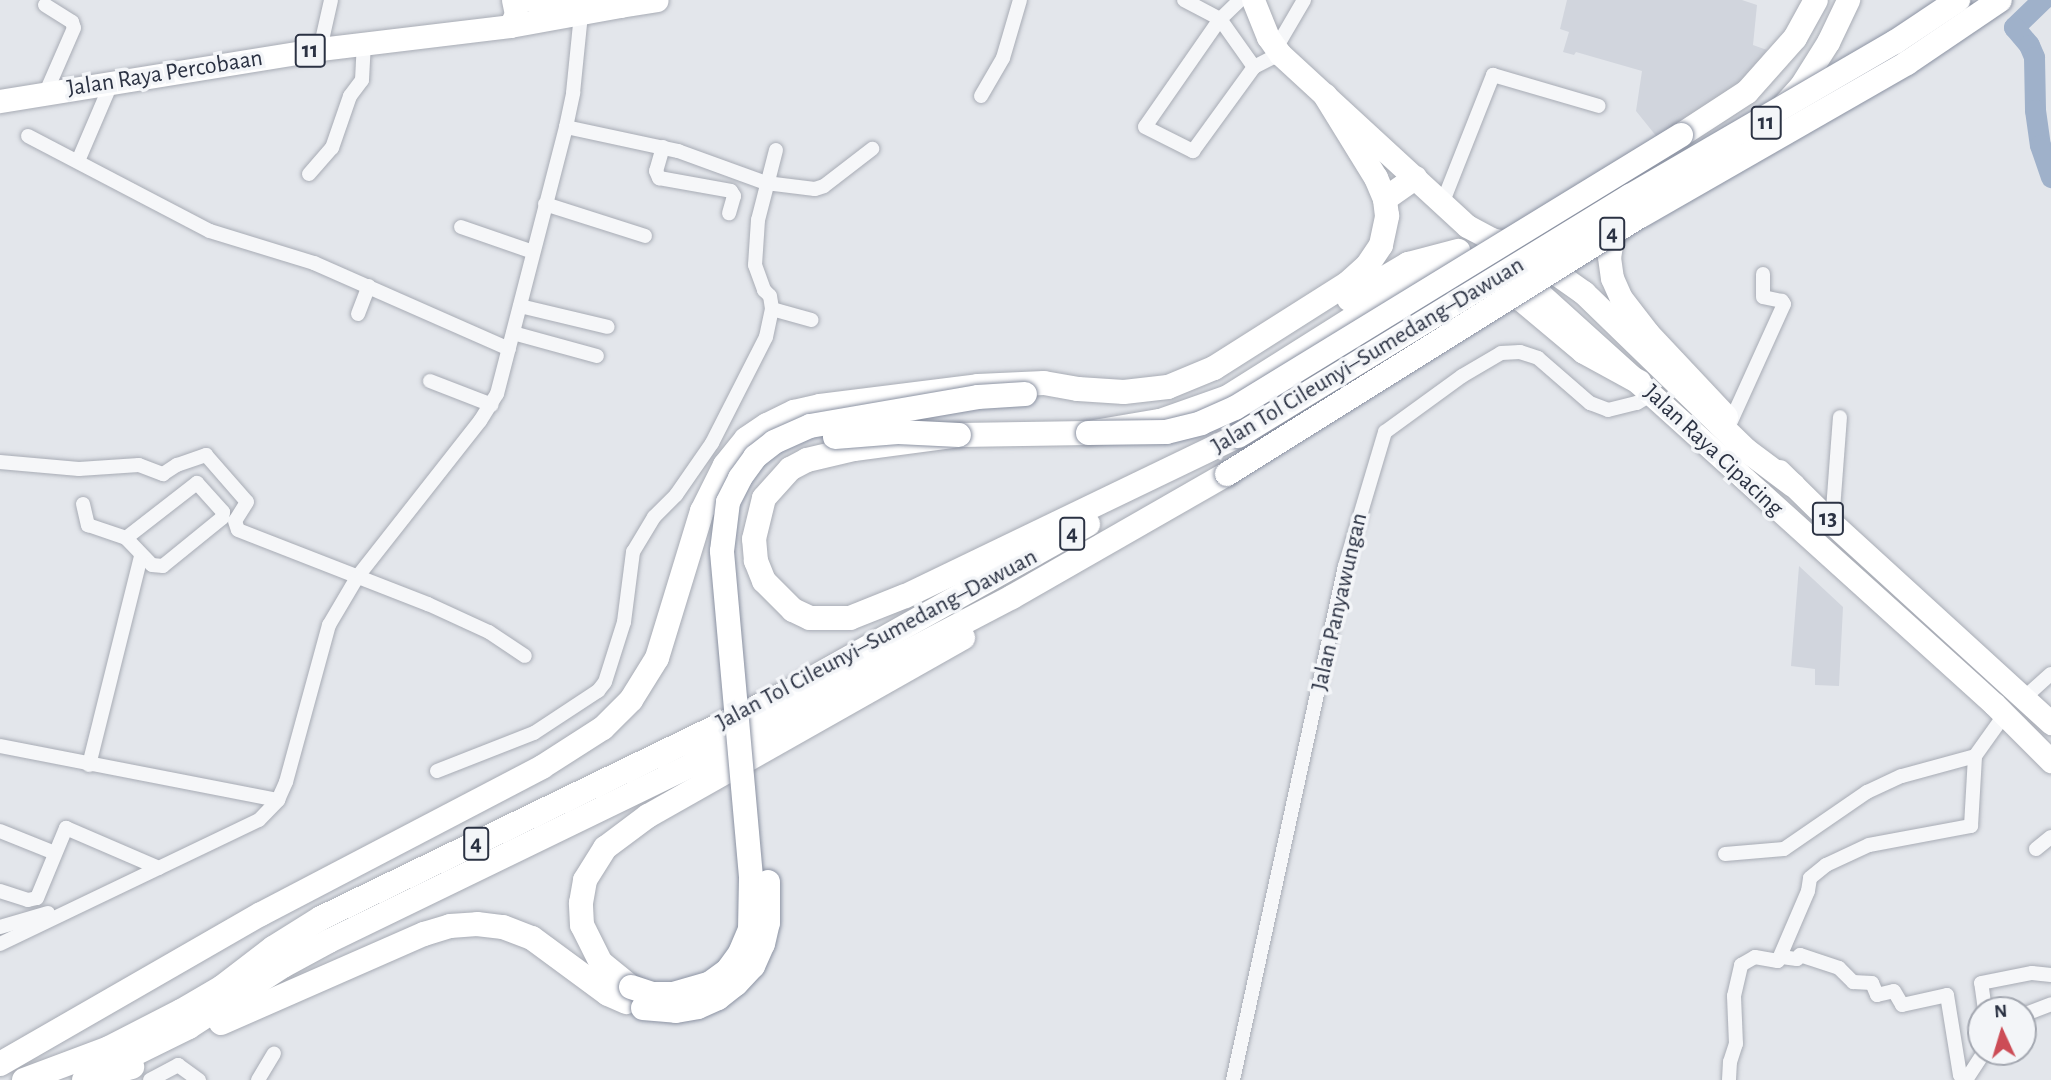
<!DOCTYPE html>
<meta charset="utf-8">
<style>
body{margin:0}
#map{position:relative;width:2051px;height:1080px;overflow:hidden;background:#e3e6eb;font-family:"Alegreya Sans",sans-serif}
div>[style]{position:absolute}
[style*='--x']{left:calc(var(--x)*1px);top:calc(var(--y)*1px);width:calc(var(--w)*1px);rotate:calc(var(--a)*1deg)}
.built>*{inset:0;background:#d1d5dd}
.river>*{height:21px;margin:-10.5px;padding:0 10.5px;transform-origin:10.5px;border-radius:10.5px;background:#9fb1ca}
.roads{filter:drop-shadow(0 0 2px #a8acb5) drop-shadow(0 0 2px #a8acb5)}
.minor>*{height:14px;margin:-7px;padding:0 7px;transform-origin:7px;border-radius:7px;background:#f6f7f9}
.trunk>*{height:23px;margin:-11.5px;padding:0 11.5px;transform-origin:11.5px;border-radius:11.5px;background:#fff}
.motorway>*{height:24px;margin:-12px;padding:0 12px;transform-origin:12px;border-radius:12px;background:#fff}
.bridges{filter:drop-shadow(0 0 2px #8b92a2) drop-shadow(0 0 2px #8b92a2)}
.motorway-bridge>*{height:24px;margin:-12px;padding:0 12px;transform-origin:12px;border-radius:12px;background:#fff}
span{translate:-50% -50%;white-space:nowrap;text-align:center;line-height:1.15;-webkit-text-stroke:7px #f3f5f8;paint-order:stroke}
.shield-label span{padding:2px 5px;background:#f3f5f8;border:2px solid;border-radius:5px;-webkit-text-stroke-width:0}
.shield-label{font-size:23px;color:#2b3243;font-weight:700}
.street-label{font-size:24px;color:#2b3243}
.north{position:absolute;left:1967px;top:996px;width:70px;height:70px;box-sizing:border-box;background:#f3f5f8;border:2px solid #a3a7b0;border-radius:50%;rotate:356deg;font-size:19px;font-weight:700;line-height:28px;text-align:center;color:#2b3243}
.north::after{content:'';display:block;margin:auto;width:24px;height:32px;background:#cc4c56;clip-path:polygon(50% 0,100% 100%,50% 72%,0 100%)}
</style>
<div id="map">
<div class="built">
<i style="clip-path:polygon(1567px 0,1742px 0,1757px 5px,1753px 45px,1767px 50px,1739px 93px,1661px 142px,1636px 111px,1642px 71px,1576px 52px,1574px 55px,1563px 52px,1569px 32px,1560px 29px)"></i>
<i style="clip-path:polygon(1799px 566px,1843px 607px,1839px 686px,1815px 685px,1815px 669px,1791px 666px)"></i>
</div>
<div class="river">
<i style="--x:2042;--y:0;--w:39;--a:136"></i>
<i style="--x:2014;--y:27;--w:23;--a:50"></i>
<i style="--x:2029;--y:45;--w:13;--a:67"></i>
<i style="--x:2034;--y:57;--w:53;--a:88.9"></i>
<i style="--x:2035;--y:110;--w:35;--a:82"></i>
<i style="--x:2040;--y:145;--w:34;--a:71"></i>
</div>
<div class="roads">
<div class="minor">
<i style="--x:1184;--y:0;--w:41;--a:27.8"></i>
<i style="--x:1220;--y:19;--w:59;--a:54.7"></i>
<i style="--x:1240;--y:0;--w:28;--a:136"></i>
<i style="--x:1220;--y:19;--w:131;--a:124.8"></i>
<i style="--x:1145;--y:127;--w:54;--a:26.6"></i>
<i style="--x:1193;--y:151;--w:104;--a:-54"></i>
<i style="--x:1254;--y:67;--w:29;--a:-27"></i>
<i style="--x:45;--y:5;--w:32;--a:32"></i>
<i style="--x:72;--y:22;--w:6;--a:72"></i>
<i style="--x:74;--y:28;--w:70;--a:113.6"></i>
<i style="--x:1276;--y:48;--w:56;--a:-59.7"></i>
<i style="--x:320;--y:49;--w:50;--a:-77.3"></i>
<i style="--x:981;--y:96;--w:44;--a:-59.9"></i>
<i style="--x:1003;--y:58;--w:60;--a:-73.7"></i>
<i style="--x:566;--y:127;--w:115;--a:12.1"></i>
<i style="--x:678;--y:151;--w:94;--a:20"></i>
<i style="--x:766;--y:183;--w:49;--a:7"></i>
<i style="--x:815;--y:189;--w:9;--a:-18"></i>
<i style="--x:824;--y:186;--w:61;--a:-37.6"></i>
<i style="--x:28;--y:136;--w:205;--a:27.6"></i>
<i style="--x:210;--y:231;--w:109;--a:17.1"></i>
<i style="--x:314;--y:263;--w:213;--a:23.8"></i>
<i style="--x:663;--y:147;--w:25;--a:106"></i>
<i style="--x:656;--y:171;--w:8;--a:67"></i>
<i style="--x:659;--y:178;--w:73;--a:10.2"></i>
<i style="--x:731;--y:191;--w:6;--a:59"></i>
<i style="--x:734;--y:196;--w:18;--a:106"></i>
<i style="--x:776;--y:150;--w:72;--a:104.4"></i>
<i style="--x:758;--y:220;--w:45;--a:93.8"></i>
<i style="--x:755;--y:265;--w:27;--a:70"></i>
<i style="--x:764;--y:290;--w:8;--a:45"></i>
<i style="--x:770;--y:296;--w:13;--a:81"></i>
<i style="--x:772;--y:309;--w:41;--a:15.4"></i>
<i style="--x:78;--y:161;--w:84;--a:-66.8"></i>
<i style="--x:309;--y:174;--w:35;--a:-49"></i>
<i style="--x:332;--y:148;--w:55;--a:-70.9"></i>
<i style="--x:350;--y:96;--w:20;--a:-53"></i>
<i style="--x:362;--y:80;--w:36;--a:-87"></i>
<i style="--x:545;--y:204;--w:105;--a:17.7"></i>
<i style="--x:1442;--y:204;--w:139;--a:-68.4"></i>
<i style="--x:1493;--y:75;--w:110;--a:16.3"></i>
<i style="--x:461;--y:227;--w:76;--a:19.1"></i>
<i style="--x:520;--y:306;--w:90;--a:13.4"></i>
<i style="--x:358;--y:314;--w:30;--a:-69"></i>
<i style="--x:513;--y:333;--w:87;--a:15.3"></i>
<i style="--x:430;--y:381;--w:66;--a:21.2"></i>
<i style="--x:1731;--y:421;--w:128;--a:-65.6"></i>
<i style="--x:1784;--y:304;--w:4;--a:-124"></i>
<i style="--x:1782;--y:301;--w:19;--a:-168"></i>
<i style="--x:1763;--y:297;--w:23;--a:-90"></i>
<i style="--x:0;--y:462;--w:79;--a:5.1"></i>
<i style="--x:79;--y:469;--w:60;--a:-3.8"></i>
<i style="--x:139;--y:465;--w:26;--a:21"></i>
<i style="--x:163;--y:474;--w:17;--a:-33"></i>
<i style="--x:177;--y:465;--w:31;--a:-19"></i>
<i style="--x:206;--y:455;--w:62;--a:48.9"></i>
<i style="--x:247;--y:502;--w:22;--a:122"></i>
<i style="--x:235;--y:521;--w:9;--a:72"></i>
<i style="--x:238;--y:530;--w:204;--a:21.3"></i>
<i style="--x:428;--y:604;--w:67;--a:24.7"></i>
<i style="--x:489;--y:632;--w:43;--a:33.7"></i>
<i style="--x:197;--y:483;--w:39;--a:48"></i>
<i style="--x:223;--y:512;--w:6;--a:99"></i>
<i style="--x:222;--y:518;--w:76;--a:140.9"></i>
<i style="--x:163;--y:566;--w:11;--a:-175"></i>
<i style="--x:152;--y:565;--w:37;--a:-134"></i>
<i style="--x:126;--y:538;--w:90;--a:-37.8"></i>
<i style="--x:83;--y:504;--w:22;--a:77"></i>
<i style="--x:88;--y:525;--w:40;--a:18.9"></i>
<i style="--x:1832;--y:523;--w:106;--a:-85.7"></i>
<i style="--x:2024;--y:698;--w:36;--a:-42"></i>
<i style="--x:0;--y:746;--w:283;--a:11"></i>
<i style="--x:89;--y:765;--w:214;--a:-76"></i>
<i style="--x:437;--y:771;--w:104;--a:-21.4"></i>
<i style="--x:534;--y:733;--w:77;--a:-33.3"></i>
<i style="--x:598;--y:691;--w:11;--a:-52"></i>
<i style="--x:605;--y:682;--w:63;--a:-72.4"></i>
<i style="--x:624;--y:622;--w:71;--a:-82.7"></i>
<i style="--x:633;--y:552;--w:41;--a:-59"></i>
<i style="--x:654;--y:517;--w:31;--a:-45"></i>
<i style="--x:676;--y:495;--w:63;--a:-55.3"></i>
<i style="--x:712;--y:443;--w:119;--a:-63"></i>
<i style="--x:766;--y:337;--w:29;--a:-78"></i>
<i style="--x:0;--y:831;--w:59;--a:21.8"></i>
<i style="--x:2036;--y:849;--w:19;--a:-39"></i>
<i style="--x:1725;--y:854;--w:59;--a:-4.8"></i>
<i style="--x:1784;--y:849;--w:101;--a:-34.5"></i>
<i style="--x:1867;--y:792;--w:38;--a:-25"></i>
<i style="--x:1902;--y:776;--w:76;--a:-15.3"></i>
<i style="--x:1975;--y:756;--w:52;--a:-54.5"></i>
<i style="--x:0;--y:891;--w:29;--a:18"></i>
<i style="--x:28;--y:900;--w:9;--a:-13"></i>
<i style="--x:37;--y:898;--w:76;--a:-67.5"></i>
<i style="--x:66;--y:828;--w:101;--a:23.3"></i>
<i style="--x:0;--y:927;--w:50;--a:-16.3"></i>
<i style="--x:0;--y:944;--w:287;--a:-25.6"></i>
<i style="--x:259;--y:820;--w:28;--a:-46"></i>
<i style="--x:278;--y:800;--w:20;--a:-66"></i>
<i style="--x:286;--y:782;--w:163;--a:-74.7"></i>
<i style="--x:329;--y:625;--w:57;--a:-59.4"></i>
<i style="--x:358;--y:576;--w:197;--a:-51.8"></i>
<i style="--x:480;--y:421;--w:32;--a:-58"></i>
<i style="--x:497;--y:394;--w:276;--a:-75.5"></i>
<i style="--x:566;--y:127;--w:35;--a:-78"></i>
<i style="--x:573;--y:93;--w:79;--a:-84.2"></i>
<i style="--x:1782;--y:957;--w:15;--a:8"></i>
<i style="--x:1797;--y:959;--w:5;--a:-53"></i>
<i style="--x:1800;--y:955;--w:41;--a:18.4"></i>
<i style="--x:1839;--y:968;--w:20;--a:45"></i>
<i style="--x:1853;--y:982;--w:19;--a:3"></i>
<i style="--x:1872;--y:983;--w:13;--a:67"></i>
<i style="--x:1877;--y:995;--w:17;--a:-13"></i>
<i style="--x:1894;--y:991;--w:16;--a:60"></i>
<i style="--x:1902;--y:1005;--w:46;--a:-12.5"></i>
<i style="--x:1947;--y:995;--w:81;--a:80.8"></i>
<i style="--x:1960;--y:1075;--w:8;--a:40"></i>
<i style="--x:1985;--y:1010;--w:27;--a:-98"></i>
<i style="--x:1981;--y:983;--w:52;--a:-11.1"></i>
<i style="--x:2032;--y:973;--w:19;--a:6"></i>
<i style="--x:2023;--y:1015;--w:30;--a:-21"></i>
<i style="--x:150;--y:1080;--w:32;--a:-28"></i>
<i style="--x:178;--y:1065;--w:26;--a:36"></i>
<i style="--x:258;--y:1080;--w:31;--a:-59"></i>
<i style="--x:1233;--y:1080;--w:526;--a:-77.71"></i>
<i style="--x:1345;--y:566;--w:140;--a:-73.4"></i>
<i style="--x:1385;--y:432;--w:95;--a:-36"></i>
<i style="--x:1462;--y:376;--w:45;--a:-30.5"></i>
<i style="--x:1501;--y:353;--w:19;--a:-3"></i>
<i style="--x:1520;--y:352;--w:19;--a:18"></i>
<i style="--x:1538;--y:358;--w:69;--a:40.9"></i>
<i style="--x:1590;--y:403;--w:19;--a:21"></i>
<i style="--x:1608;--y:410;--w:30;--a:-14"></i>
<i style="--x:1637;--y:403;--w:17;--a:-31"></i>
<i style="--x:1729;--y:1080;--w:18;--a:-87"></i>
<i style="--x:1730;--y:1062;--w:19;--a:-72"></i>
<i style="--x:1736;--y:1044;--w:48;--a:-92.4"></i>
<i style="--x:1734;--y:996;--w:32;--a:-77"></i>
<i style="--x:1741;--y:965;--w:16;--a:-30"></i>
<i style="--x:1755;--y:957;--w:23;--a:10"></i>
<i style="--x:1778;--y:961;--w:76;--a:-66.8"></i>
<i style="--x:1808;--y:891;--w:13;--a:-81"></i>
<i style="--x:1810;--y:878;--w:21;--a:-39"></i>
<i style="--x:1826;--y:865;--w:47;--a:-24.9"></i>
<i style="--x:1869;--y:845;--w:104;--a:-10.6"></i>
<i style="--x:1971;--y:826;--w:70;--a:-86.7"></i>
<i style="--x:1966;--y:1080;--w:33;--a:-57"></i>
</div>
<div class="trunk">
<i style="--x:530;--y:0;--w:90;--a:3.8"></i>
<i style="--x:620;--y:6;--w:37;--a:-9"></i>
<i style="--x:1253;--y:0;--w:40;--a:68"></i>
<i style="--x:1268;--y:37;--w:21;--a:55"></i>
<i style="--x:1280;--y:54;--w:254;--a:42.6"></i>
<i style="--x:1467;--y:226;--w:27;--a:28"></i>
<i style="--x:1491;--y:239;--w:27;--a:13"></i>
<i style="--x:510;--y:26;--w:13;--a:-63"></i>
<i style="--x:516;--y:14;--w:14;--a:-102"></i>
<i style="--x:0;--y:101;--w:324;--a:-9.2"></i>
<i style="--x:320;--y:49;--w:191;--a:-6.9"></i>
<i style="--x:510;--y:26;--w:112;--a:-10.3"></i>
<i style="--x:1784;--y:104;--w:25;--a:-48"></i>
<i style="--x:1801;--y:85;--w:51;--a:-57.9"></i>
<i style="--x:1828;--y:42;--w:47;--a:-64.5"></i>
<i style="--x:1621;--y:222;--w:19;--a:118"></i>
<i style="--x:1612;--y:239;--w:18;--a:99"></i>
<i style="--x:1609;--y:257;--w:21;--a:82"></i>
<i style="--x:1612;--y:278;--w:22;--a:66"></i>
<i style="--x:1621;--y:298;--w:44;--a:52.4"></i>
<i style="--x:1648;--y:333;--w:114;--a:46.8"></i>
<i style="--x:1518;--y:274;--w:641;--a:42.09"></i>
<i style="--x:1994;--y:704;--w:81;--a:45"></i>
<i style="--x:1779;--y:471;--w:74;--a:44.5"></i>
<i style="--x:1832;--y:523;--w:297;--a:42.4"></i>
</div>
<div class="motorway">
<i style="--x:1681;--y:135;--w:79;--a:-33.1"></i>
<i style="--x:1747;--y:92;--w:72;--a:-48.4"></i>
<i style="--x:1795;--y:38;--w:43;--a:-61.1"></i>
<i style="--x:1385;--y:199;--w:37;--a:-35"></i>
<i style="--x:1550;--y:269;--w:42;--a:35.2"></i>
<i style="--x:1584;--y:293;--w:226;--a:44.1"></i>
<i style="--x:1746;--y:450;--w:59;--a:36.7"></i>
<i style="--x:1496;--y:284;--w:31;--a:32"></i>
<i style="--x:1522;--y:300;--w:81;--a:40"></i>
<i style="--x:1584;--y:352;--w:63;--a:28.6"></i>
<i style="--x:1349;--y:299;--w:69;--a:-30.7"></i>
<i style="--x:1408;--y:264;--w:52;--a:-14.6"></i>
<i style="--x:1238;--y:436;--w:369;--a:154.3"></i>
<i style="--x:905;--y:596;--w:59;--a:158.2"></i>
<i style="--x:850;--y:618;--w:40;--a:180"></i>
<i style="--x:810;--y:618;--w:19;--a:-155"></i>
<i style="--x:793;--y:610;--w:41;--a:-135"></i>
<i style="--x:764;--y:581;--w:22;--a:-112"></i>
<i style="--x:756;--y:561;--w:22;--a:-95"></i>
<i style="--x:754;--y:539;--w:42;--a:-76.3"></i>
<i style="--x:764;--y:498;--w:39;--a:-48"></i>
<i style="--x:790;--y:469;--w:19;--a:-28"></i>
<i style="--x:807;--y:460;--w:48;--a:-13.2"></i>
<i style="--x:854;--y:449;--w:106;--a:-7.6"></i>
<i style="--x:959;--y:435;--w:129;--a:-0.9"></i>
<i style="--x:1088;--y:433;--w:73;--a:-9.5"></i>
<i style="--x:1160;--y:421;--w:72;--a:-19.4"></i>
<i style="--x:1228;--y:397;--w:220;--a:-32.2"></i>
<i style="--x:1414;--y:280;--w:22;--a:-16"></i>
<i style="--x:1435;--y:274;--w:26;--a:0"></i>
<i style="--x:631;--y:987;--w:38;--a:-141"></i>
<i style="--x:601;--y:963;--w:42;--a:-116.6"></i>
<i style="--x:582;--y:925;--w:22;--a:-93"></i>
<i style="--x:581;--y:903;--w:23;--a:-80"></i>
<i style="--x:585;--y:880;--w:38;--a:-58"></i>
<i style="--x:605;--y:848;--w:54;--a:-36.7"></i>
<i style="--x:648;--y:816;--w:362;--a:-29.5"></i>
<i style="--x:221;--y:1023;--w:222;--a:-23.7"></i>
<i style="--x:424;--y:934;--w:27;--a:-17"></i>
<i style="--x:450;--y:926;--w:27;--a:-4"></i>
<i style="--x:477;--y:924;--w:26;--a:7"></i>
<i style="--x:503;--y:927;--w:31;--a:21"></i>
<i style="--x:532;--y:938;--w:94;--a:36.4"></i>
<i style="--x:608;--y:994;--w:20;--a:24"></i>
<i style="--x:0;--y:1064;--w:301;--a:-29.9"></i>
<i style="--x:261;--y:914;--w:317;--a:-27.6"></i>
<i style="--x:542;--y:767;--w:72;--a:-32.6"></i>
<i style="--x:603;--y:728;--w:40;--a:-45"></i>
<i style="--x:631;--y:700;--w:49;--a:-58.2"></i>
<i style="--x:657;--y:658;--w:154;--a:-73"></i>
<i style="--x:702;--y:511;--w:51;--a:-63.4"></i>
<i style="--x:725;--y:465;--w:33;--a:-51"></i>
<i style="--x:746;--y:439;--w:25;--a:-34"></i>
<i style="--x:767;--y:425;--w:30;--a:-26"></i>
<i style="--x:794;--y:412;--w:27;--a:-13"></i>
<i style="--x:820;--y:406;--w:159;--a:-7.2"></i>
<i style="--x:978;--y:386;--w:66;--a:-2.6"></i>
<i style="--x:1044;--y:383;--w:35;--a:10"></i>
<i style="--x:1078;--y:389;--w:46;--a:3.7"></i>
<i style="--x:1124;--y:392;--w:44;--a:-6.5"></i>
<i style="--x:1168;--y:387;--w:50;--a:-22.4"></i>
<i style="--x:1214;--y:368;--w:159;--a:-32.4"></i>
<i style="--x:1348;--y:283;--w:25;--a:-42"></i>
<i style="--x:1367;--y:266;--w:25;--a:-56"></i>
<i style="--x:1381;--y:245;--w:30;--a:-78"></i>
<i style="--x:1387;--y:216;--w:17;--a:-97"></i>
<i style="--x:1385;--y:199;--w:23;--a:-113"></i>
<i style="--x:1376;--y:178;--w:97;--a:-121.6"></i>
<i style="--x:112;--y:1065;--w:86;--a:-26.3"></i>
<i style="--x:189;--y:1027;--w:112;--a:-33"></i>
<i style="--x:283;--y:966;--w:52;--a:-28.5"></i>
<i style="--x:329;--y:941;--w:403;--a:-25.9"></i>
<i style="--x:691;--y:765;--w:362;--a:-27.6"></i>
<i style="--x:1012;--y:597;--w:248;--a:-29.8"></i>
<i style="--x:24;--y:1080;--w:91;--a:-20.6"></i>
<i style="--x:109;--y:1048;--w:81;--a:-27.2"></i>
<i style="--x:181;--y:1011;--w:48;--a:-30.3"></i>
<i style="--x:222;--y:987;--w:64;--a:-37.4"></i>
<i style="--x:273;--y:948;--w:57;--a:-32"></i>
<i style="--x:321;--y:918;--w:517;--a:-25.82"></i>
<i style="--x:786;--y:693;--w:346;--a:-29.2"></i>
<i style="--x:84;--y:1080;--w:50;--a:-15.2"></i>
</div>
</div>
<div class="bridges">
<div class="motorway-bridge">
<i style="--x:1088;--y:433;--w:78;--a:-0.7"></i>
<i style="--x:1166;--y:432;--w:36;--a:-14"></i>
<i style="--x:1201;--y:423;--w:37;--a:-24"></i>
<i style="--x:1235;--y:408;--w:523;--a:-31.47"></i>
<i style="--x:1238;--y:436;--w:460;--a:-31.5"></i>
<i style="--x:1630;--y:196;--w:306;--a:-30.2"></i>
<i style="--x:1895;--y:42;--w:76;--a:-33.7"></i>
<i style="--x:835;--y:437;--w:63;--a:-4.5"></i>
<i style="--x:898;--y:432;--w:61;--a:2.8"></i>
<i style="--x:1227;--y:474;--w:489;--a:-32"></i>
<i style="--x:1642;--y:215;--w:305;--a:-29.8"></i>
<i style="--x:1907;--y:63;--w:112;--a:-34.1"></i>
<i style="--x:631;--y:987;--w:23;--a:18"></i>
<i style="--x:653;--y:994;--w:20;--a:0"></i>
<i style="--x:673;--y:994;--w:37;--a:-16"></i>
<i style="--x:709;--y:984;--w:22;--a:-36"></i>
<i style="--x:727;--y:971;--w:22;--a:-54"></i>
<i style="--x:740;--y:953;--w:25;--a:-67"></i>
<i style="--x:750;--y:930;--w:53;--a:-88.9"></i>
<i style="--x:751;--y:877;--w:327;--a:-95.1"></i>
<i style="--x:722;--y:551;--w:49;--a:-83"></i>
<i style="--x:728;--y:502;--w:27;--a:-63"></i>
<i style="--x:740;--y:478;--w:26;--a:-54"></i>
<i style="--x:755;--y:457;--w:24;--a:-38"></i>
<i style="--x:774;--y:442;--w:39;--a:-24"></i>
<i style="--x:810;--y:426;--w:170;--a:-9.8"></i>
<i style="--x:978;--y:397;--w:47;--a:-3.7"></i>
<i style="--x:643;--y:1008;--w:33;--a:5"></i>
<i style="--x:676;--y:1011;--w:22;--a:-10"></i>
<i style="--x:698;--y:1007;--w:22;--a:-24"></i>
<i style="--x:718;--y:998;--w:23;--a:-38"></i>
<i style="--x:736;--y:984;--w:25;--a:-47"></i>
<i style="--x:753;--y:966;--w:24;--a:-66"></i>
<i style="--x:763;--y:944;--w:22;--a:-77"></i>
<i style="--x:768;--y:923;--w:41;--a:-90"></i>
</div>
</div>
<div class="shield-label">
<span style="left:310px;top:51px">11</span>
<span style="left:1766px;top:123px">11</span>
<span style="left:1612px;top:234px">4</span>
<span style="left:1828px;top:519px">13</span>
<span style="left:1072px;top:534px">4</span>
<span style="left:476px;top:844px">4</span>
</div>
<div class="street-label">
<span style="left:165px;top:74px;rotate:-9deg">Jalan Raya Percobaan</span>
<span style="left:1368px;top:356px;rotate:-31deg">Jalan Tol Cileunyi–Sumedang–Dawuan</span>
<span style="left:1713px;top:451px;rotate:43deg">Jalan Raya Cipacing</span>
<span style="left:1340px;top:602px;rotate:-77deg">Jalan Panyawungan</span>
<span style="left:877px;top:640px;rotate:-28deg">Jalan Tol Cileunyi–Sumedang–Dawuan</span>
</div>
<div class="north">N</div>
</div>
